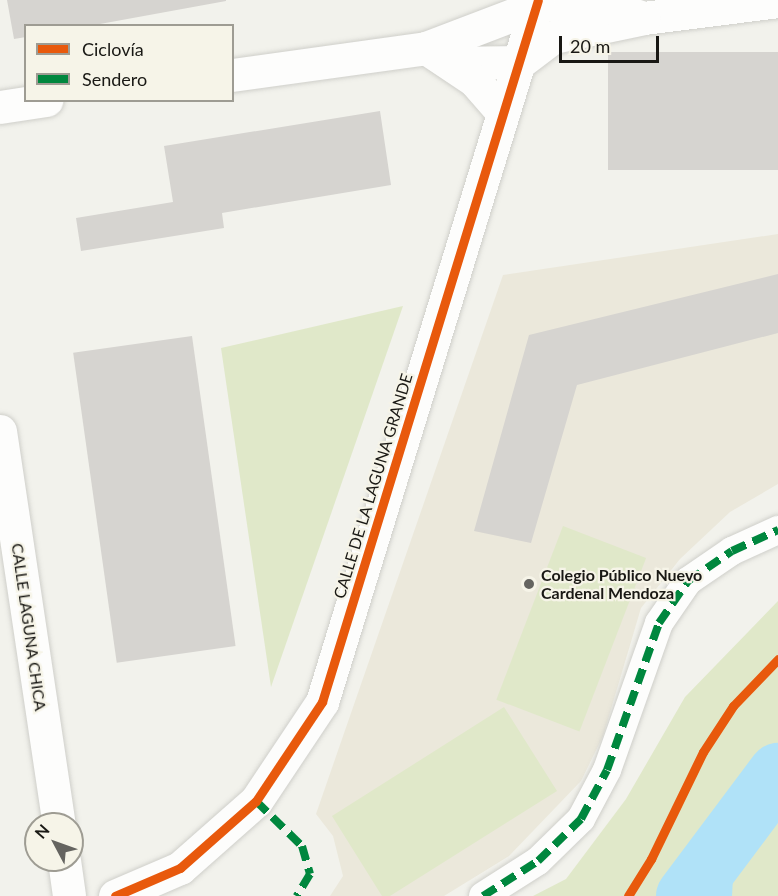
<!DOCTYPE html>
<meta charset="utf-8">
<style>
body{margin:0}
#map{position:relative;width:778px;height:896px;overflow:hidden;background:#f2f2ec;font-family:Lato,sans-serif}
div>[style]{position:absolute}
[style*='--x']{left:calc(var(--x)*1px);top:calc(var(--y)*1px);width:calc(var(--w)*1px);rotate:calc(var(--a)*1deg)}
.built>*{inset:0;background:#ebe8db}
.green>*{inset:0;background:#e0e8c9;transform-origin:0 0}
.canal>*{height:34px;margin:-17px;padding:0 17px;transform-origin:17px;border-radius:17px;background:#b0e2f8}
.river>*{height:60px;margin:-30px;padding:0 30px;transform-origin:30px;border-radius:30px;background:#b0e2f8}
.building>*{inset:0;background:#d6d4d0;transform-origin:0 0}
.roads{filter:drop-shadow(0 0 2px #cfcfca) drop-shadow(0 0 2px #cfcfca)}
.pedestrian>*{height:28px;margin:-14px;padding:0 14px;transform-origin:14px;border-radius:14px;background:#fdfdfc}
.minor>*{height:33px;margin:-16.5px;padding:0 16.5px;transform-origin:16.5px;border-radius:16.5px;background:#fdfdfc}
.quiet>*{height:8px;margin-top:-4px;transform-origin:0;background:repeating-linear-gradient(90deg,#00873e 0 15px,transparent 0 23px)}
.cycleway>*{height:9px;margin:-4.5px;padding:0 4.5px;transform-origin:4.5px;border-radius:4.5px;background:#e8590c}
.dots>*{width:16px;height:16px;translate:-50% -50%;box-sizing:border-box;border:3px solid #f6f4e8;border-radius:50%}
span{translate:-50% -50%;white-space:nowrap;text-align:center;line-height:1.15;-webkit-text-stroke:4.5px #f6f4e8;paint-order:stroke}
.street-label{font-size:16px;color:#191814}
.poi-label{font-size:16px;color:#191814;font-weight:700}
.left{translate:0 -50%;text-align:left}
.legend{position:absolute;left:24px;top:24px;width:210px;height:78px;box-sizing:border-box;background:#f6f4e8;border:2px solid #9e9c93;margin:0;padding:8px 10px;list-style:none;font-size:18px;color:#191814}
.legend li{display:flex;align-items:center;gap:12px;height:30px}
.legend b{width:30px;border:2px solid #9e9c93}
.north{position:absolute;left:24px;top:812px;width:60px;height:60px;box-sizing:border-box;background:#f6f4e8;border:2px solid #9e9c93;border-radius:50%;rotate:311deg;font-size:16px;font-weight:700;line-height:24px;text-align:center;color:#191814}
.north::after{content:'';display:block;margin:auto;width:21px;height:27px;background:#656460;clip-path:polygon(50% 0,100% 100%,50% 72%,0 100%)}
.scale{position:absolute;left:559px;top:36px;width:100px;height:27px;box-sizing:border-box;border:3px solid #191814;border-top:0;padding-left:8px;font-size:18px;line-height:21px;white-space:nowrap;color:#191814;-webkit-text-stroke:4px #f6f4e8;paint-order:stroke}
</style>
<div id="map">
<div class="built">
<i style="clip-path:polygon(778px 234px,778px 484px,730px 512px,680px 559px,641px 608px,603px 736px,581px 781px,509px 856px,444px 896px,330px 896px,343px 876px,333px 836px,316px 814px,503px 275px)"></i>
</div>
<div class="green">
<i style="clip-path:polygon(403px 306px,271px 687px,221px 348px)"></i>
<i style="left:563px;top:526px;width:89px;height:186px;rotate:21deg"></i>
<i style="clip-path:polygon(778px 601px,778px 896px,533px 896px,566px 879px,626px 799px,685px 697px)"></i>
<i style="clip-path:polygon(504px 707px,557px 791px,390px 896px,382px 896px,332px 816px)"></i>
</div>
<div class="canal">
<i style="--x:715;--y:896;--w:39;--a:-87"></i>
</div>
<div class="river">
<i style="--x:686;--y:896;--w:154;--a:-53.2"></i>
</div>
<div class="building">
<i style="clip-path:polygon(7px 0,226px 0,226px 1px,89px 26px,26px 26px,26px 37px,14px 39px)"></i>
<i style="left:778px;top:52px;width:118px;height:170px;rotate:90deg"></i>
<i style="clip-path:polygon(380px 111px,391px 185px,222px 213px,224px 228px,81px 251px,76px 218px,173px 202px,164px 146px)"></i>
<i style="clip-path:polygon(778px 274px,778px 333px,577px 385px,531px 543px,474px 531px,529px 335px)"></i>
<i style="left:192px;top:336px;width:313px;height:120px;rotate:82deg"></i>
</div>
<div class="roads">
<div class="pedestrian">
<i style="--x:483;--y:896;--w:65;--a:-32.5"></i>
<i style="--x:538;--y:861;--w:60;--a:-44.3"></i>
<i style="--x:581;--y:819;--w:55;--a:-62"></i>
<i style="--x:607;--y:770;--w:156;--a:-70.5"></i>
<i style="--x:659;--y:623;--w:51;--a:-55.4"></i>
<i style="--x:688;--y:581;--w:53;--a:-34.3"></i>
<i style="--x:732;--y:551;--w:51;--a:-24.5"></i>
</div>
<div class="minor">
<i style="--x:644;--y:18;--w:135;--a:-7.2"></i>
<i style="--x:450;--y:63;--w:70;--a:-0.8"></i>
<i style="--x:520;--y:62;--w:41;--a:-37.1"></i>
<i style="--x:553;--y:37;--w:93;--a:-11.8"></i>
<i style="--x:644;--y:18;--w:59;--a:-162.2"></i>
<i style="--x:232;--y:75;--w:196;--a:-7.9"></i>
<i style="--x:0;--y:107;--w:47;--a:-8.7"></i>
<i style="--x:503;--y:113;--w:44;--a:-131.3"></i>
<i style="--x:474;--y:80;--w:58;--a:-146.3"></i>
<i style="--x:426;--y:48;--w:118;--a:-20.9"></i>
<i style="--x:536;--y:6;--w:52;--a:-6.6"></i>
<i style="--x:0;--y:431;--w:397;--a:81.5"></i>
<i style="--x:64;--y:860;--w:36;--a:82"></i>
<i style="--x:115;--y:896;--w:71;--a:-23.3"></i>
<i style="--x:180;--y:868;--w:101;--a:-41.4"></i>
<i style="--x:256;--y:801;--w:119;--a:-56.3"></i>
<i style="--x:322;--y:702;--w:734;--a:-72.9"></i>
</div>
</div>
<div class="quiet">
<i style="--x:256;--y:801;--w:64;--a:44.4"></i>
<i style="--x:302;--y:846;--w:29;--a:74"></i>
<i style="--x:310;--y:874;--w:26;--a:121"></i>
<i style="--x:483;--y:896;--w:65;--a:-32.5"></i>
<i style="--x:538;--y:861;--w:60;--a:-44.3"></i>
<i style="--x:581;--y:819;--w:55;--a:-62"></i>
<i style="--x:607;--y:770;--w:156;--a:-70.5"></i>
<i style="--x:659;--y:623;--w:51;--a:-55.4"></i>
<i style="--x:688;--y:581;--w:53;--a:-34.3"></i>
<i style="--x:732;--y:551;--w:51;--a:-24.5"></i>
</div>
<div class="cycleway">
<i style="--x:115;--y:896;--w:71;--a:-23.3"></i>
<i style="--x:180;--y:868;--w:101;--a:-41.4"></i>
<i style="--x:256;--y:801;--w:119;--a:-56.3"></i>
<i style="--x:322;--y:702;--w:734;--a:-72.9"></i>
<i style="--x:628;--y:896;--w:44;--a:-58.1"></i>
<i style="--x:651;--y:859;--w:119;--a:-64.1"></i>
<i style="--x:703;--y:752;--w:55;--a:-56.9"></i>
<i style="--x:733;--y:706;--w:65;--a:-46.2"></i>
</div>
<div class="dots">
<i style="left:529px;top:584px;background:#656460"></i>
</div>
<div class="street-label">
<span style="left:373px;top:486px;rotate:-73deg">CALLE DE LA LAGUNA GRANDE</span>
<span style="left:29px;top:627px;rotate:82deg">CALLE LAGUNA CHICA</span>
</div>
<div class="poi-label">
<span class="left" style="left:541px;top:584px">Colegio Público Nuevo<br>Cardenal Mendoza</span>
</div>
<ul class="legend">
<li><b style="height:8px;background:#e8590c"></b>Ciclovía</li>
<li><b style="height:8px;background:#00873e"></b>Sendero</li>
</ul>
<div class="north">N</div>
<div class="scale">20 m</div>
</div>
